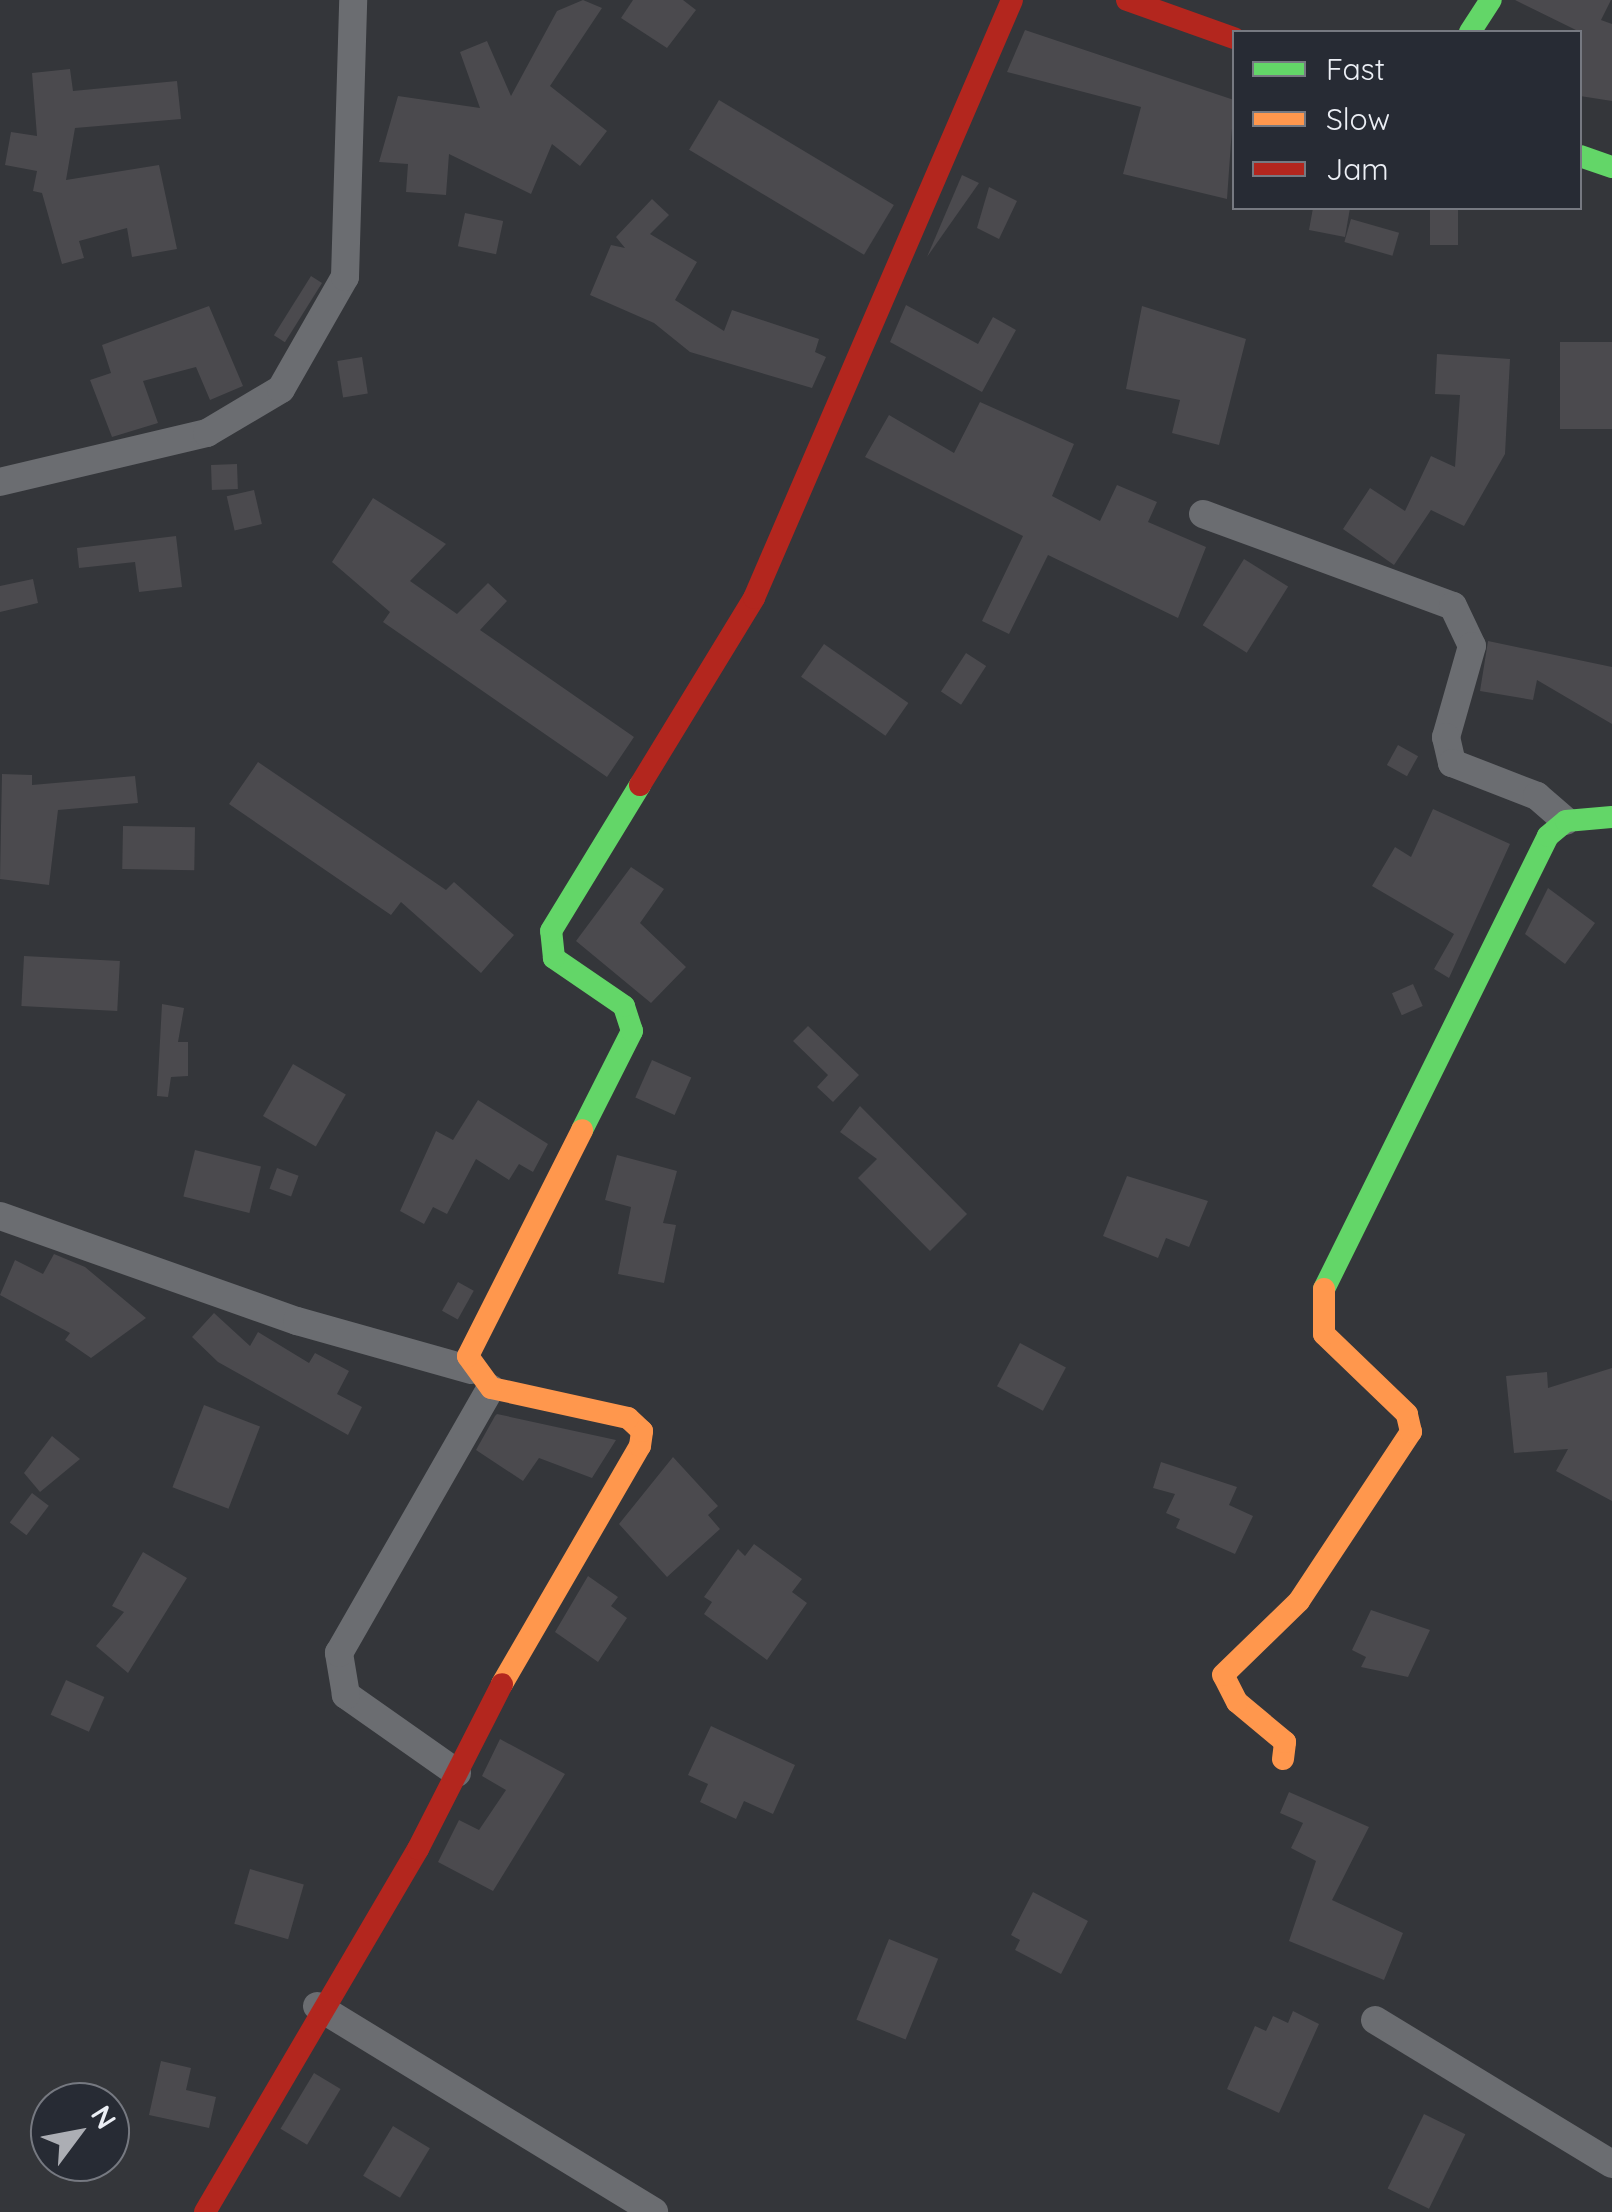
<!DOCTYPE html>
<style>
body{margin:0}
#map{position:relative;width:1612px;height:2212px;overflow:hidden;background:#34363a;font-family:Quicksand,sans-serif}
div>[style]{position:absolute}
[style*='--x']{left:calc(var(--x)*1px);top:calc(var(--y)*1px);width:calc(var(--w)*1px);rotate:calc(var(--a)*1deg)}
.building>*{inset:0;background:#4b4a4e;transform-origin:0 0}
.street>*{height:28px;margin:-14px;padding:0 14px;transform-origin:14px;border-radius:14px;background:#6b6d71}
.fast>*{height:22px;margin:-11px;padding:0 11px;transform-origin:11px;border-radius:11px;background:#63d668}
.slow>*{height:22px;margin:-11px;padding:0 11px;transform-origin:11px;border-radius:11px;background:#ff974d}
.jam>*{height:22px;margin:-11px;padding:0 11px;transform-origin:11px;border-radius:11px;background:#b3261e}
span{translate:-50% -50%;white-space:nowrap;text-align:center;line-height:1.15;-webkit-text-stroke:8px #272b34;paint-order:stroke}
.legend{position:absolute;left:1232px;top:30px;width:350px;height:180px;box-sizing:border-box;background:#272b34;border:2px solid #767981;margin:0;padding:12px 18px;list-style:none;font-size:30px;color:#eceff5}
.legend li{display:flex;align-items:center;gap:20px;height:50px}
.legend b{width:50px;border:2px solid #767981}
.north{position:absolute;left:30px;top:2082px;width:100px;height:100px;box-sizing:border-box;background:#272b34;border:2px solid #767981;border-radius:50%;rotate:58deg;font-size:28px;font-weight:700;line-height:40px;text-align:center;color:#eceff5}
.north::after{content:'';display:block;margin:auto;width:35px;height:45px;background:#acaeb4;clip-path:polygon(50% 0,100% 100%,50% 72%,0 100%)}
</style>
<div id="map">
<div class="building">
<i style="clip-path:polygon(583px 0,602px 8px,550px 86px,607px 131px,580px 166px,552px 144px,531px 194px,449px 154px,446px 195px,406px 192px,408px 164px,379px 162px,398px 96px,480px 108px,460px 52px,487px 41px,511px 96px,557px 11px)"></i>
<i style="clip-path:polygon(633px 0,683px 0,696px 10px,667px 48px,621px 18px)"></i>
<i style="clip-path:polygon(1515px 0,1611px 0,1601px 20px,1612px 24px,1612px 101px,1580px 96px,1580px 32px)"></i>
<i style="clip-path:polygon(1025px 30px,1234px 100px,1227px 199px,1123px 174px,1141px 107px,1007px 72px)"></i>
<i style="clip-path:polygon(70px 69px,73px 91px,177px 81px,181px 119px,75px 128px,66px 180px,159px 165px,177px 249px,132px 257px,127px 228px,79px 241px,84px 258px,62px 264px,42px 193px,33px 191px,37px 171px,5px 165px,11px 132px,37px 136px,32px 73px)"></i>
<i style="left:719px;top:100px;width:204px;height:58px;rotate:31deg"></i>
<i style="clip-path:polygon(962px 175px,979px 183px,927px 257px)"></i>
<i style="clip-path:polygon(989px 187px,1017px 201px,999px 239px,977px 228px)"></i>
<i style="clip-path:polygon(652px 199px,669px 215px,650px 234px,697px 262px,675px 300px,724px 331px,732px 310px,819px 339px,815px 352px,826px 357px,812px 388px,690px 352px,654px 323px,590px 295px,611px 245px,625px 248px,616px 237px)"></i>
<i style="clip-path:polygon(1313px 208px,1350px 208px,1345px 237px,1309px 230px)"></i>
<i style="left:1430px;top:208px;width:28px;height:37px"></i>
<i style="left:465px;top:213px;width:39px;height:34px;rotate:12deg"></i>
<i style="left:1351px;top:219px;width:50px;height:24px;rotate:16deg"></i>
<i style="left:311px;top:276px;width:13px;height:70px;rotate:32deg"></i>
<i style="clip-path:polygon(906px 305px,978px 344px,993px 317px,1016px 330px,982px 392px,890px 342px)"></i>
<i style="clip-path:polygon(209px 306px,243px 386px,210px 400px,196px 367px,143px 381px,158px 423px,112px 437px,90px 380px,111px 373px,102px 345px)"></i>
<i style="clip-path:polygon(1142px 306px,1246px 339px,1219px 445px,1172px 433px,1180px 400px,1126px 389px)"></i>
<i style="left:1612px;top:342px;width:87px;height:52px;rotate:90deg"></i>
<i style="clip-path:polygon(1437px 354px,1510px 359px,1505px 454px,1464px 526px,1431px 510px,1394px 565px,1343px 529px,1370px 488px,1405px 511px,1431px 456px,1455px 467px,1460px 395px,1435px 394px)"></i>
<i style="left:362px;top:357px;width:37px;height:25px;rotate:81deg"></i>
<i style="clip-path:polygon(980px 402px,1074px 444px,1052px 496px,1100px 521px,1117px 485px,1157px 502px,1148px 522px,1206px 547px,1178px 618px,1048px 555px,1009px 634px,982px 621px,1023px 536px,865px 457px,889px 415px,954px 453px)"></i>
<i style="left:237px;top:464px;width:25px;height:26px;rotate:88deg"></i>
<i style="left:254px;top:490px;width:35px;height:28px;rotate:77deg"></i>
<i style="clip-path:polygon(373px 498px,446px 544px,410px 581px,457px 614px,488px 583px,507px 601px,480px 630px,634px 737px,607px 777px,383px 622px,390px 612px,332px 562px)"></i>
<i style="clip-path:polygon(176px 536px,182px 587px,139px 592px,135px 562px,79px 568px,77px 548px)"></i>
<i style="left:1244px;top:559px;width:52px;height:78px;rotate:32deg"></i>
<i style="clip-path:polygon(33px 579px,38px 603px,0 612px,0 586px)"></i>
<i style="clip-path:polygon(1488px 641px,1612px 667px,1612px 724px,1537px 680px,1533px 700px,1480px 691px)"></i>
<i style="left:824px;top:644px;width:103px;height:40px;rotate:35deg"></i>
<i style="left:966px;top:653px;width:24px;height:46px;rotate:33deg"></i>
<i style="left:1398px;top:745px;width:23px;height:23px;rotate:29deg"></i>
<i style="clip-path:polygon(258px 762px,446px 890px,454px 882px,514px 935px,481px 973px,401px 902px,391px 915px,229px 804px)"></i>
<i style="clip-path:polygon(2px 774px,32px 775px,32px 785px,135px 776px,138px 803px,58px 810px,49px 885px,0 879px)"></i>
<i style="clip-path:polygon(1433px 809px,1510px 844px,1449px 978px,1434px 969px,1454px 934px,1372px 886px,1395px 847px,1411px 857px)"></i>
<i style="left:123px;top:826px;width:72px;height:43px;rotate:1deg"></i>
<i style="clip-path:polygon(631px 867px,664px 889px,640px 923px,686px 967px,651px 1003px,576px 941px)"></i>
<i style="clip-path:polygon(1548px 888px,1595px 923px,1565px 964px,1525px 934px)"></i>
<i style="left:24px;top:956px;width:96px;height:50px;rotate:3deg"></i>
<i style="left:1413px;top:984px;width:24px;height:23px;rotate:66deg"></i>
<i style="clip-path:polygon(162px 1004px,184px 1008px,178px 1042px,188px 1042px,188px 1076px,171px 1077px,168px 1097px,157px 1096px)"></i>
<i style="clip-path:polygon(808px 1026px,859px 1075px,833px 1102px,817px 1087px,828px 1075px,793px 1041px)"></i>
<i style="left:652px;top:1060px;width:43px;height:41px;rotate:24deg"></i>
<i style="left:293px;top:1064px;width:61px;height:60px;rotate:30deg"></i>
<i style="clip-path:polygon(478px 1100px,548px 1144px,533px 1172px,519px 1164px,509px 1180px,476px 1159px,447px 1214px,433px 1207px,424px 1224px,400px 1211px,436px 1131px,453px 1140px)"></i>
<i style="clip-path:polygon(860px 1106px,967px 1214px,930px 1251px,858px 1178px,877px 1159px,840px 1132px)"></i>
<i style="left:195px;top:1150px;width:68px;height:48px;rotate:14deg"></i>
<i style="clip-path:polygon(617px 1155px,677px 1171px,663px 1223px,676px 1225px,664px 1283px,618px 1274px,631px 1207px,605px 1200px)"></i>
<i style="left:277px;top:1168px;width:23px;height:22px;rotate:20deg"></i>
<i style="clip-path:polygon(1127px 1176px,1208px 1201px,1189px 1247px,1166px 1238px,1158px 1258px,1103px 1236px)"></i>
<i style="clip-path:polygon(54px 1254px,85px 1267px,146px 1318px,91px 1358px,65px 1340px,70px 1333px,0 1295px,15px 1260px,43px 1274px)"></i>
<i style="left:458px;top:1282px;width:18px;height:33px;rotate:29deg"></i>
<i style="clip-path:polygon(214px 1313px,250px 1346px,258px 1332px,309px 1363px,315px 1353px,349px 1371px,337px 1394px,362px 1407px,348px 1435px,218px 1362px,192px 1337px)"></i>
<i style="left:1020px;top:1343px;width:52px;height:49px;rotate:28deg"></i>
<i style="clip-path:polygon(1612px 1368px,1612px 1501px,1556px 1471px,1568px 1449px,1514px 1453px,1506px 1376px,1547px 1372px,1548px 1388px)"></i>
<i style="left:204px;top:1405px;width:60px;height:88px;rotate:21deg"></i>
<i style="clip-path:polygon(495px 1416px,497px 1414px,616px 1440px,592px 1478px,539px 1458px,523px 1481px,476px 1450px)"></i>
<i style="clip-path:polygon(52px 1436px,80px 1459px,40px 1492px,24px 1473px)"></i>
<i style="clip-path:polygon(673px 1457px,718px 1506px,708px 1515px,720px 1529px,667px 1577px,619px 1524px)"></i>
<i style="clip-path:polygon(1161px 1462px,1237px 1487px,1229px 1505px,1253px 1516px,1235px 1554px,1176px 1528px,1180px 1519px,1166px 1513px,1175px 1494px,1153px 1488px)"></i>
<i style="left:32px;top:1493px;width:21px;height:37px;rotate:37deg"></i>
<i style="clip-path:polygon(754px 1544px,802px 1579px,792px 1592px,807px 1603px,767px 1660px,704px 1614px,712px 1602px,704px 1597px,738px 1549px,745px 1556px)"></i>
<i style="clip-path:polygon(143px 1552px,187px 1578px,128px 1673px,96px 1646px,124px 1612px,112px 1606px)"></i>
<i style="clip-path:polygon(588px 1576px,618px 1597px,611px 1606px,627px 1618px,598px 1662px,555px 1632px)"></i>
<i style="clip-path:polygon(1371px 1610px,1430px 1630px,1408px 1677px,1361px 1667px,1366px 1657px,1352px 1650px)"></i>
<i style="left:66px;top:1680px;width:42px;height:38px;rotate:24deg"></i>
<i style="clip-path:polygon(711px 1726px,795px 1765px,773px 1814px,744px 1801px,736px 1819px,700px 1802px,708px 1784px,688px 1775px)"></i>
<i style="clip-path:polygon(500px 1739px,565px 1774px,493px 1891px,438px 1862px,459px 1820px,479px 1830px,506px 1790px,482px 1776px)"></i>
<i style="clip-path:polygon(1289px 1792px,1369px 1827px,1332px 1900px,1403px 1933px,1384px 1980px,1289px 1941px,1316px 1861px,1291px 1848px,1303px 1823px,1280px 1813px)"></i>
<i style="left:250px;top:1869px;width:56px;height:57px;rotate:16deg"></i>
<i style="clip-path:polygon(1033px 1892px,1088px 1921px,1061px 1974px,1015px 1950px,1020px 1940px,1011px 1935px)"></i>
<i style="left:889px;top:1939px;width:53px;height:87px;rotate:22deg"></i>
<i style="clip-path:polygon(1293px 2011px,1319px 2024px,1279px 2113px,1227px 2089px,1255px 2026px,1266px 2031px,1273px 2016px,1288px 2023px)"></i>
<i style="clip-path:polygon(161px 2061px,191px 2068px,186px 2090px,216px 2097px,209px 2128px,149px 2115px)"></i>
<i style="left:314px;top:2073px;width:31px;height:65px;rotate:31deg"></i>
<i style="left:1424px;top:2114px;width:46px;height:83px;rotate:26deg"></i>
<i style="left:393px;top:2126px;width:43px;height:58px;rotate:31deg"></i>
</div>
<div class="street">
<i style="--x:0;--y:482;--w:213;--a:-13.3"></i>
<i style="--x:207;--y:433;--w:86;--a:-30.7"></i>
<i style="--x:281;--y:389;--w:129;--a:-60.3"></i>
<i style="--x:345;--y:277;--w:277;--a:-88.3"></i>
<i style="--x:1203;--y:514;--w:266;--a:20.2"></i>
<i style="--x:1453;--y:606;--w:44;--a:64.6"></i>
<i style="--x:1472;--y:646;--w:95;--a:105.9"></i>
<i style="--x:1446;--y:737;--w:27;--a:77"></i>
<i style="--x:1452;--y:763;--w:91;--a:21.2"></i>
<i style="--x:1537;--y:796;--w:38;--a:41"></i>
<i style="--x:0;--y:1216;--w:315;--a:19.5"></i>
<i style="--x:297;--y:1321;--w:181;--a:15.7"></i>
<i style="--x:457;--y:1773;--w:136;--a:-144.9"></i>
<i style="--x:346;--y:1695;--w:43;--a:-99.5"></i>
<i style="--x:339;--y:1653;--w:305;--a:-60.2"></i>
<i style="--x:317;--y:2006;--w:395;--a:31.4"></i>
<i style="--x:1375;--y:2020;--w:277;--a:31.3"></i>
</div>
<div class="fast">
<i style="--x:1470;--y:32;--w:38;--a:-57"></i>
<i style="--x:1580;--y:156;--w:34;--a:19"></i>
<i style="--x:582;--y:1130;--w:111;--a:-63.2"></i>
<i style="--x:632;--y:1031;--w:26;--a:-108"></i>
<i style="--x:624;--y:1006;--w:85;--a:-145.6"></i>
<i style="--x:554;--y:958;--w:27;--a:-96"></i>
<i style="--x:551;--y:931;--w:171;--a:-58.6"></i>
<i style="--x:1324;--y:1289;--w:505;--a:-63.69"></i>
<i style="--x:1548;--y:836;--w:23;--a:-40"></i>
<i style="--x:1566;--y:821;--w:46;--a:-5"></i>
</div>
<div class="slow">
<i style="--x:502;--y:1684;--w:275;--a:-59.9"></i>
<i style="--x:640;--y:1446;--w:15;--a:-82"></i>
<i style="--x:642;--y:1431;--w:19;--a:-137"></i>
<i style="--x:628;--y:1418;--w:140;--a:-167.6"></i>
<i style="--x:491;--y:1388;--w:39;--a:-126"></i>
<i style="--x:468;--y:1356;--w:253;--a:-63.2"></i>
<i style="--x:1283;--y:1759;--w:17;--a:-83"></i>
<i style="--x:1285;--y:1742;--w:62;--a:-140.2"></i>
<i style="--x:1237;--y:1702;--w:30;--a:-117"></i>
<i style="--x:1223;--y:1675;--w:106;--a:-44.2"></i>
<i style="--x:1299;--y:1601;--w:203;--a:-56.5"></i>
<i style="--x:1411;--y:1432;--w:18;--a:-103"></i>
<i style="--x:1407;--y:1414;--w:115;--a:-136.1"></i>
<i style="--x:1324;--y:1334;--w:45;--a:-90"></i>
</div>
<div class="jam">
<i style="--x:1127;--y:0;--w:114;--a:19.6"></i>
<i style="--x:640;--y:785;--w:219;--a:-58.6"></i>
<i style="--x:754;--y:598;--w:651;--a:-66.66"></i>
<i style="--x:205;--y:2212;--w:421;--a:-59.6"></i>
<i style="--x:418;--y:1849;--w:185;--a:-63"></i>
</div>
<ul class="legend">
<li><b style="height:12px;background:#63d668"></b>Fast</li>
<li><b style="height:12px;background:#ff974d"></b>Slow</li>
<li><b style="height:12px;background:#b3261e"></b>Jam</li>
</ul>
<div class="north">N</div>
</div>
